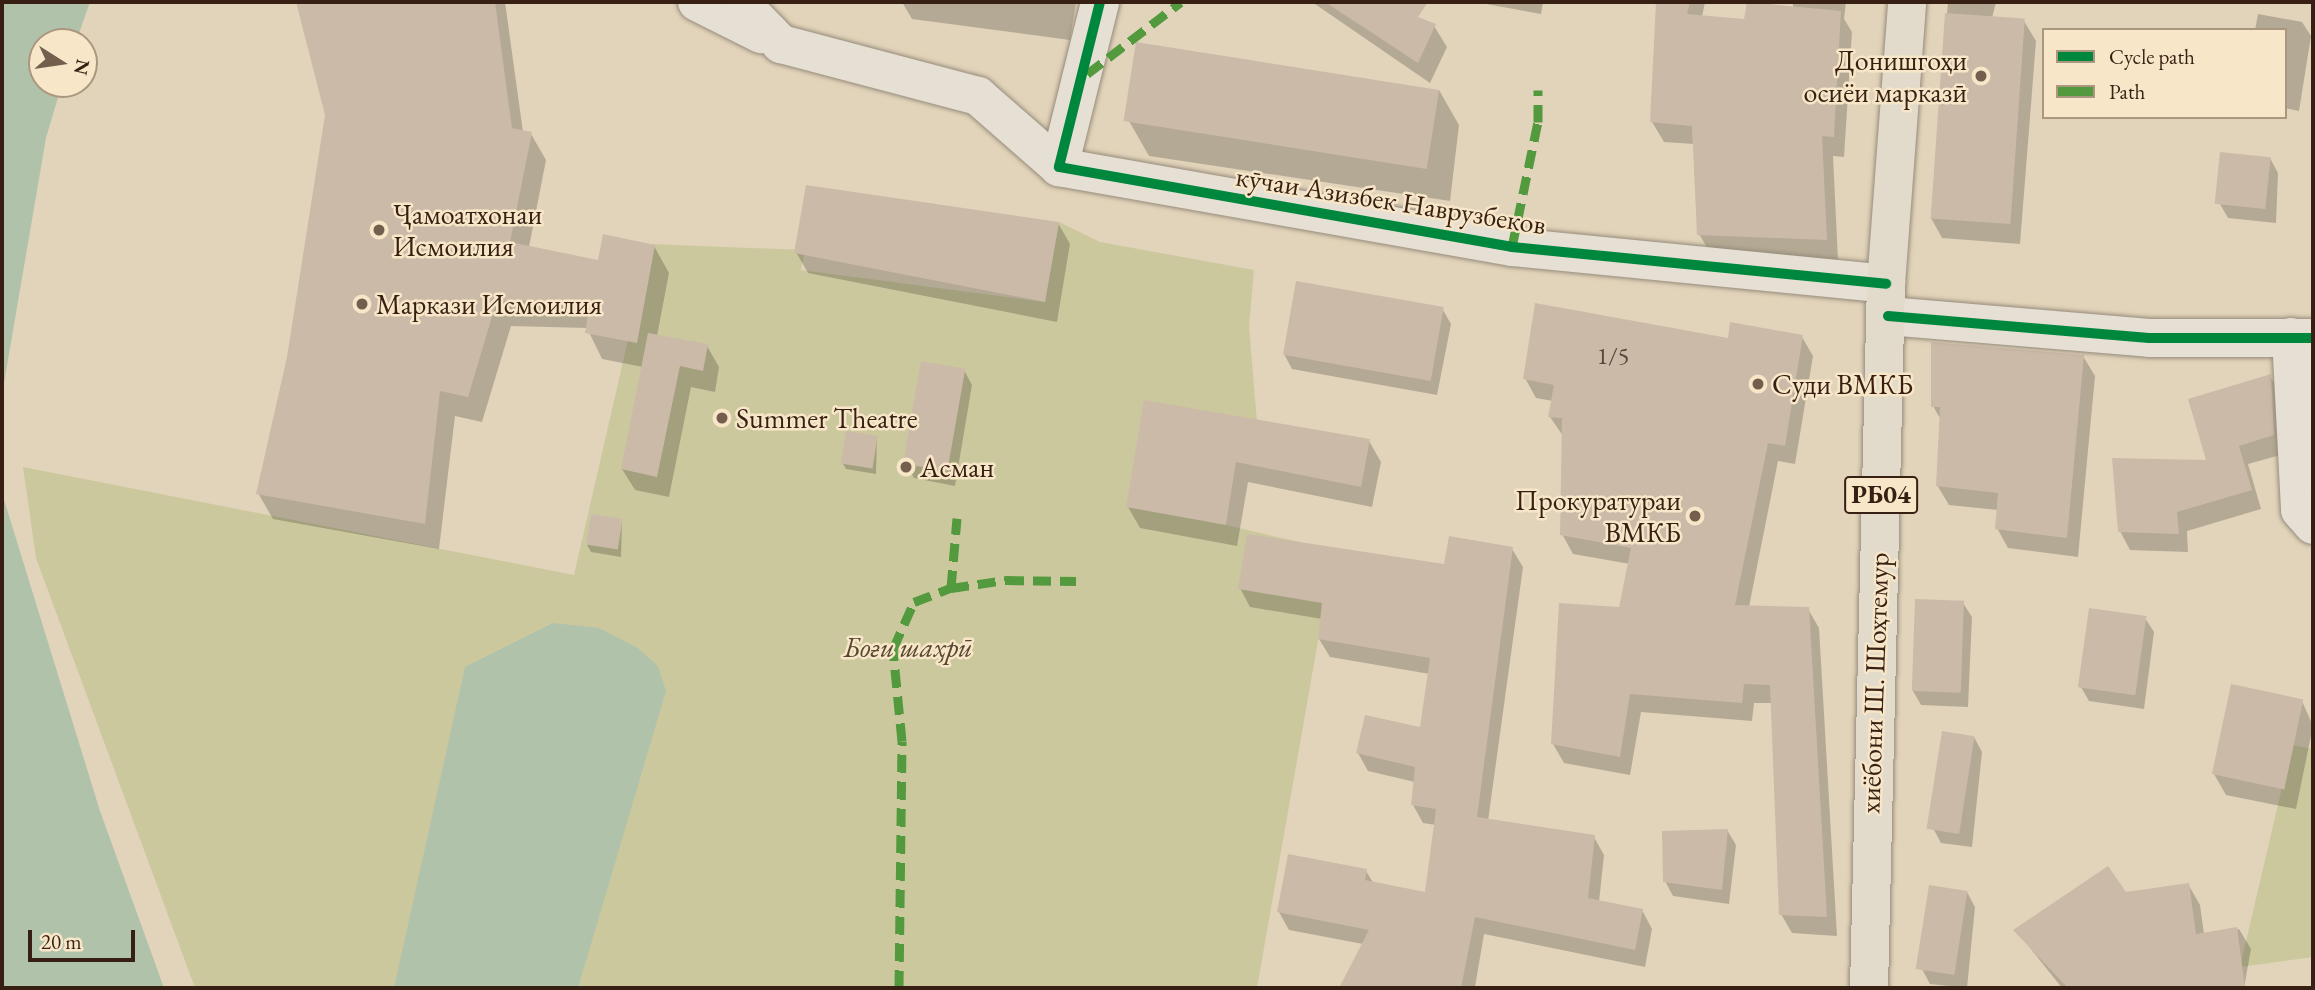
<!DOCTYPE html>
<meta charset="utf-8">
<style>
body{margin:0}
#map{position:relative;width:2315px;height:990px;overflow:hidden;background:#e2d4ba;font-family:"EB Garamond",serif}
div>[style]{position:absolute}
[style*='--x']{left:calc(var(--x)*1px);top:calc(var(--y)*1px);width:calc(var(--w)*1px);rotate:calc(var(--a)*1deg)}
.green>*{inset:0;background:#ccc89e}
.water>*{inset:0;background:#b1c2ab}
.shadow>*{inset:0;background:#0003}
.building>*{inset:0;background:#ccbaa9;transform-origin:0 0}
.roads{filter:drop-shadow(0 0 2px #968b7b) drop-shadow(0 0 2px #968b7b)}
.minor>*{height:38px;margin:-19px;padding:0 19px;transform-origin:19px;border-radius:19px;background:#e6dfd3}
.major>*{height:38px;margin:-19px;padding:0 19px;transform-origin:19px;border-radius:19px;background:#e2dacb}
.quiet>*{height:9px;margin-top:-4.5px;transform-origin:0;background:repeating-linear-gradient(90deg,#529a3d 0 18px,transparent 0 27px)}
.cycleway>*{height:10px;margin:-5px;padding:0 5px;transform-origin:5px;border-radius:5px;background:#00873e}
.dots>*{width:19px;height:19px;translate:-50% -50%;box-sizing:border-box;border:4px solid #f7e6c7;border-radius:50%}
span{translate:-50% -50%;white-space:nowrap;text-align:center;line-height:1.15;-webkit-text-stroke:5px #f7e6c7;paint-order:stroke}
.number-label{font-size:24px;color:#5d4638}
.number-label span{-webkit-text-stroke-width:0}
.shield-label span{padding:2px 5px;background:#f7e6c7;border:2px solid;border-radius:5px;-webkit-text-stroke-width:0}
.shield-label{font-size:26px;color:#381f13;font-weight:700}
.poi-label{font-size:28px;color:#381f13}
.right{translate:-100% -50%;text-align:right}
.left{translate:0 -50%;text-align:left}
.street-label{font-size:28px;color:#381f13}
.park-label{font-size:28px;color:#584730;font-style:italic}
.frame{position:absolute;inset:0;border:4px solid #381f13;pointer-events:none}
.legend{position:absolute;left:2042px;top:28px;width:245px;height:91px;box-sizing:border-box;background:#f7e6c7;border:2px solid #ab967f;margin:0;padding:9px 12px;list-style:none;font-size:21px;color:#381f13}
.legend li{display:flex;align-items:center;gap:14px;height:35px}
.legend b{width:35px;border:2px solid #ab967f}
.north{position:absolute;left:28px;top:28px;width:70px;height:70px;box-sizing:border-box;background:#f7e6c7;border:2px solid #ab967f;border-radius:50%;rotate:102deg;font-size:19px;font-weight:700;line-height:28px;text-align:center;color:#381f13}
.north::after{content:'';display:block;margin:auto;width:24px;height:32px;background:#745e4d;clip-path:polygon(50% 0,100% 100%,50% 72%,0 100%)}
.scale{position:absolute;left:28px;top:930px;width:107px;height:32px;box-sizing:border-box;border:4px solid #381f13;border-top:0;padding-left:9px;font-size:21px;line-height:24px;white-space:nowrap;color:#381f13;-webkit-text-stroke:5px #f7e6c7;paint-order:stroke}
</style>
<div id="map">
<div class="green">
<i style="clip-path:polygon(1059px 222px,1100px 242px,1254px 270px,1249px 326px,1257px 422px,1243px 419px,1226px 525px,1334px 550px,1257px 988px,195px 988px,36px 558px,23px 467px,574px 575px,650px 244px,805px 250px,801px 270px,1045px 302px)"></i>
<i style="clip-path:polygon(2292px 745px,2313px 749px,2313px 957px,2240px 967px)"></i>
</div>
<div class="water">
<i style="clip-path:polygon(2px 2px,90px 2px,76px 42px,42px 42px,42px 84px,62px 84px,46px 138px,2px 395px)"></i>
<i style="clip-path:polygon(2px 493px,100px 811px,164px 988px,2px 988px)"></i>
<i style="clip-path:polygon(553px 623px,599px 628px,638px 648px,658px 666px,666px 691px,578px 988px,394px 988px,465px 667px)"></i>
</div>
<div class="shadow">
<i style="clip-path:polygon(298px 2px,505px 2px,523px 132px,531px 134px,546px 160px,529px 247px,600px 262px,654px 246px,669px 273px,657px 336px,707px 346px,719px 367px,715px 392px,691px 387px,669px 497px,635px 490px,622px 469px,643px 367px,602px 359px,587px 328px,511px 326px,482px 422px,455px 416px,439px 549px,273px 519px,258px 493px,289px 357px,327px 115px)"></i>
<i style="clip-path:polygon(902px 2px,1076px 2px,1070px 40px,912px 19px)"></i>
<i style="clip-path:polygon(1312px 2px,1382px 2px,1434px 26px,1447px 47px,1430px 83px)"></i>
<i style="clip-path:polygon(1475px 2px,1543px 2px,1541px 14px)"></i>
<i style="clip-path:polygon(1658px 2px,1705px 2px,1702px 17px,1746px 21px,1749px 2px,1793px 7px,1793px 2px,1846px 2px,1844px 19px,1852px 32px,1844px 157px,1833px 156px,1838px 260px,1711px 254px,1699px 234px,1694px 144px,1664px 142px,1652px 122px)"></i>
<i style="clip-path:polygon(1948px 2px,1996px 2px,1992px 18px,2024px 21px,2036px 41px,2020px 244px,1942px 238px,1931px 218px)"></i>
<i style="clip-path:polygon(2258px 14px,2302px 22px,2311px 36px,2299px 111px,2285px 108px,2285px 30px,2255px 30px)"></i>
<i style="clip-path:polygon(1439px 90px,1459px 125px,1450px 201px,1149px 156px,1129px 121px)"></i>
<i style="clip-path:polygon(2270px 158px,2278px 173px,2276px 223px,2228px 218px,2220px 204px)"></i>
<i style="clip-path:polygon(1058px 223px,1070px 244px,1057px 322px,808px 273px,796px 252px)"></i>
<i style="clip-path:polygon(1443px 310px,1451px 324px,1437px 395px,1292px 369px,1284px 354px)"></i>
<i style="clip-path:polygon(1802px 337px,1813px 356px,1795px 464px,1778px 461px,1749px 607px,1808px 609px,1819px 628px,1837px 936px,1792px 933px,1781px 914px,1773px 703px,1754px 703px,1752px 721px,1641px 712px,1630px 775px,1564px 763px,1553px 744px,1620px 609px,1630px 564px,1573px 554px,1562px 534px,1563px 436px,1550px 417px,1553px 401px,1536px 398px,1525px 378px,1729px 340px)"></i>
<i style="clip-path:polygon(2083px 356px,2095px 376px,2078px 557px,2008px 548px,1997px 528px,1998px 510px,1949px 505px,1937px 485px,1941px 420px,1933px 406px)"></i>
<i style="clip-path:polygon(964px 370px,972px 385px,955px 486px,914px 478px,906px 463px)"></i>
<i style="clip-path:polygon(2270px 376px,2281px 394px,2284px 454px,2248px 464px,2261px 509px,2187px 531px,2188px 552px,2130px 550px,2120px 531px,2208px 462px)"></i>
<i style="clip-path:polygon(1146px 402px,1369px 441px,1381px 462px,1372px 507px,1248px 482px,1237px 546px,1140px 528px,1128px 507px)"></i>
<i style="clip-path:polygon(877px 438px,876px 474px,846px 469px,842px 462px)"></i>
<i style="clip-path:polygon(622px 521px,621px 557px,591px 552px,587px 545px)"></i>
<i style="clip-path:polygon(1512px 549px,1523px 567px,1488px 821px,1594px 837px,1604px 855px,1599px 902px,1642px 910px,1652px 929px,1645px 967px,1484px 934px,1475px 987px,1341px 988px,1363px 944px,1289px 930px,1279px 912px,1366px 871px,1374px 884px,1427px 894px,1436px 825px,1423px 823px,1413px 805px,1415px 782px,1368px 771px,1358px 753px,1421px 729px,1430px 674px,1330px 657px,1319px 639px,1322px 619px,1250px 607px,1240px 588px,1446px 566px)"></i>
<i style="clip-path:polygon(1963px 603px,1972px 617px,1968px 707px,1921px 705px,1913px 691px)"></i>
<i style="clip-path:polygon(2145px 618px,2154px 632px,2144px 709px,2089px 701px,2081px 687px)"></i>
<i style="clip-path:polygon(2302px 701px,2313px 726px,2296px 809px,2226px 795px,2214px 774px)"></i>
<i style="clip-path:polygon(1974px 737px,1982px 752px,1972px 847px,1941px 843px,1933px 828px)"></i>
<i style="clip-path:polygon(1727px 830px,1736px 845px,1729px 904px,1673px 896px,1665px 881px)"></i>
<i style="clip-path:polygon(2188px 884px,2200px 905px,2204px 934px,2239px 929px,2251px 949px,2244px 988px,2062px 988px,2016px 930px,2125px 894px)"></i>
<i style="clip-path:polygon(1967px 892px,1975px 907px,1967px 988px,1930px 984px,1922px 969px)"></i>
</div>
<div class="building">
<i style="clip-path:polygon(296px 2px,495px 2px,512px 128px,532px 132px,510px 242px,598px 260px,603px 234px,655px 245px,637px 343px,585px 333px,590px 303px,497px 300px,468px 397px,440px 391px,425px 524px,256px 494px,287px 357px,325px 115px)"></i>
<i style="clip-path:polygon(1325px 2px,1428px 2px,1418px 17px,1436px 24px,1418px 63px)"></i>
<i style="clip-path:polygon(1656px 2px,1690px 2px,1687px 14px,1744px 19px,1747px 2px,1841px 11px,1834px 137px,1822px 136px,1827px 240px,1697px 235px,1692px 126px,1650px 122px)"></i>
<i style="left:1945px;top:13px;width:80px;height:206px;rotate:4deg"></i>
<i style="left:1136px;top:42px;width:307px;height:80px;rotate:9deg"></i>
<i style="left:2220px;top:152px;width:51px;height:52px;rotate:6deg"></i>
<i style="clip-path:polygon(806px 185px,1059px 222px,1045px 302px,794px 253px)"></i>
<i style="left:1296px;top:281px;width:150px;height:75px;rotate:10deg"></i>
<i style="clip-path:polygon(1535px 303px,1728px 338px,1730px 322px,1803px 335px,1785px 446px,1768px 443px,1735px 605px,1809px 607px,1827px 917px,1779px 915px,1770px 685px,1744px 684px,1742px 703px,1630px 694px,1620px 757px,1551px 744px,1559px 603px,1619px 607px,1631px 548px,1560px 535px,1562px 418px,1548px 417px,1554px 385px,1523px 379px)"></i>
<i style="clip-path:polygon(648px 333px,708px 344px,703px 371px,680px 366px,657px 477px,621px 469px)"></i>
<i style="clip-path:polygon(1931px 342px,2084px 355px,2067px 538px,1995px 529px,1998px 493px,1936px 486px,1940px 407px,1931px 407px)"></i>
<i style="left:921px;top:361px;width:45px;height:104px;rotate:10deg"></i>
<i style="clip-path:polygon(2271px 374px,2274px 435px,2239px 446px,2252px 490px,2177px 512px,2179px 534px,2118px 532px,2112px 458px,2206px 460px,2188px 399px)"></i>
<i style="clip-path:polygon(1144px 400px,1370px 439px,1361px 487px,1236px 462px,1226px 525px,1126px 507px)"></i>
<i style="left:846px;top:431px;width:32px;height:33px;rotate:9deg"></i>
<i style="left:591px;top:514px;width:32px;height:31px;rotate:9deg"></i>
<i style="clip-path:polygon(1247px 534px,1444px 564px,1449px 536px,1513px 547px,1477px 817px,1595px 835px,1588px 898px,1643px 909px,1635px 950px,1475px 917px,1461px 988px,1339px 988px,1369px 930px,1277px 912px,1288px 854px,1367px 869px,1365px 880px,1425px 892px,1436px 809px,1411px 805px,1415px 767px,1356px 753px,1365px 715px,1420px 727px,1430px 658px,1318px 639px,1322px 603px,1238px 589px)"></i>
<i style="left:1915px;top:599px;width:49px;height:92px;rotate:2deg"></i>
<i style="left:2089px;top:608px;width:58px;height:80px;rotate:8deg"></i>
<i style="left:2231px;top:684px;width:74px;height:92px;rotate:12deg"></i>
<i style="left:1942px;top:731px;width:33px;height:99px;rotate:9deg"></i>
<i style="clip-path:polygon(1728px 829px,1722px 890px,1663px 882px,1662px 831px)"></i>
<i style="clip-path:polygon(2108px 866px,2126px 892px,2189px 883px,2196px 934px,2237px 927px,2245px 988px,2068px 988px,2013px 930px)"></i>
<i style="left:1929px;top:885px;width:39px;height:85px;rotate:9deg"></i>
</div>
<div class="roads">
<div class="minor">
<i style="--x:697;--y:2;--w:72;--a:26.6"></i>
<i style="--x:740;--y:2;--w:59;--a:45.7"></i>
<i style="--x:781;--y:44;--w:204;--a:14.8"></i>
<i style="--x:978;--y:96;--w:108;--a:41.2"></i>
<i style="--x:1059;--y:167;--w:460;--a:10"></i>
<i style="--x:1512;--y:247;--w:376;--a:5.6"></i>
<i style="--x:1059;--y:167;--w:170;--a:-76"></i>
<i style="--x:1888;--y:316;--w:262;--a:4.8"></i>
<i style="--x:2149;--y:338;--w:164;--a:0"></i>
<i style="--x:2291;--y:337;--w:173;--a:87"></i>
<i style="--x:2300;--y:510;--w:20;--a:49"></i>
</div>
<div class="major">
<i style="--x:1869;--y:988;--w:704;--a:-88.62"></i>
<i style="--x:1886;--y:284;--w:283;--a:-85.7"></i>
</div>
</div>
<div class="quiet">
<i style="--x:1087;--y:74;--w:118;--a:-37.5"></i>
<i style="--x:1512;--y:247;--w:128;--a:-78.3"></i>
<i style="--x:1538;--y:122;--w:32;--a:-90"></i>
<i style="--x:951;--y:588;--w:70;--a:-85.1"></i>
<i style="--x:899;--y:988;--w:247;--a:-89.3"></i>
<i style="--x:902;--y:741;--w:92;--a:-95.6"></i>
<i style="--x:893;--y:649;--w:51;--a:-65.9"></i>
<i style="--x:914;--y:602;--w:40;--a:-21"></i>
<i style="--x:951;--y:588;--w:56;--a:-8.3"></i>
<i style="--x:1006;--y:580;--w:70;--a:0.8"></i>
</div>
<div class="cycleway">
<i style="--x:1100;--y:2;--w:170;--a:104"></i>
<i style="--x:1059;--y:167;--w:460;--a:10"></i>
<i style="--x:1512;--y:247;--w:376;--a:5.6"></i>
<i style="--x:1888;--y:316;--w:262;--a:4.8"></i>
<i style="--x:2149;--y:338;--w:164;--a:0"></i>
</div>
<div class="dots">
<i style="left:1981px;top:76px;background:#745e4d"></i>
<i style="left:379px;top:230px;background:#745e4d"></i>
<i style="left:362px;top:304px;background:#745e4d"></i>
<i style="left:1758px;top:384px;background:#745e4d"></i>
<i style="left:722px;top:418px;background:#745e4d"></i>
<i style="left:906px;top:467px;background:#745e4d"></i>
<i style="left:1695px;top:516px;background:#745e4d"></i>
</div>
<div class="number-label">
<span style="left:1613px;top:356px">1/5</span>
</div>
<div class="shield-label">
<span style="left:1881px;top:495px">РБ04</span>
</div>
<div class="poi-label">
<span class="right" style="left:1967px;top:76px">Донишгоҳи<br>осиёи марказӣ</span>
<span class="left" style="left:393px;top:230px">Ҷамоатхонаи<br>Исмоилия</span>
<span class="left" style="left:376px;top:304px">Маркази Исмоилия</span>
<span class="left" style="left:1772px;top:384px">Суди ВМКБ</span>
<span class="left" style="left:736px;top:418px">Summer Theatre</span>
<span class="left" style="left:920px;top:467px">Асман</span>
<span class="right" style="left:1681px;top:516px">Прокуратураи<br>ВМКБ</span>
</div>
<div class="street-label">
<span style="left:1391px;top:200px;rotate:9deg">кӯчаи Азизбек Наврузбеков</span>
<span style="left:1874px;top:683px;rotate:-88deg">хиёбони Ш. Шоҳтемур</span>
</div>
<div class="park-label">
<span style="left:908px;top:647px">Боғи шаҳрӣ</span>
</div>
<div class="frame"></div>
<ul class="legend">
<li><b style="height:9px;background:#00873e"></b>Cycle path</li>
<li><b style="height:9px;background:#529a3d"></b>Path</li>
</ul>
<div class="north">N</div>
<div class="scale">20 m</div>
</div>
